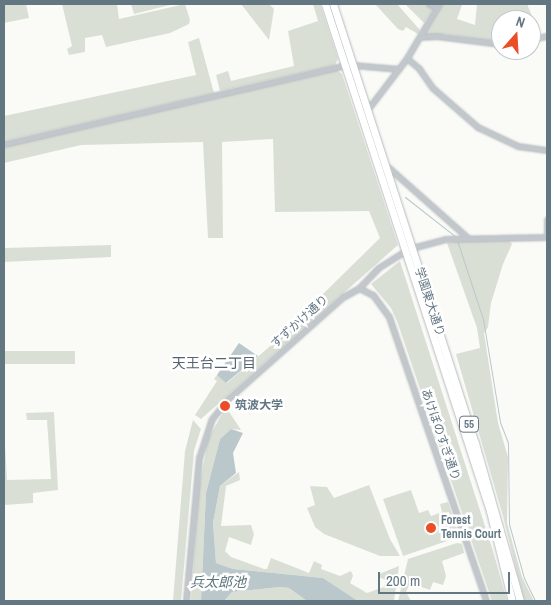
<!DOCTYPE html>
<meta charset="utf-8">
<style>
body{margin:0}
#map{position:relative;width:551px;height:605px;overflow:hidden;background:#fafaf7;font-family:"Archivo Narrow","Noto Sans JP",sans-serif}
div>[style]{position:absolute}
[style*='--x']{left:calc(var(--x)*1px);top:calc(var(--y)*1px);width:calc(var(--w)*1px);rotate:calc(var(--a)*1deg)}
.green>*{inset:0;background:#dadfd6;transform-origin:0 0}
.water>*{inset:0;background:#bac7cb}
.stream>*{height:1px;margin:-0.5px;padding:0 0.5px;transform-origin:0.5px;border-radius:0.5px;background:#bac7cb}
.roads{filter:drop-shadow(0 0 1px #b5bbbf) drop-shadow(0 0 1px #b5bbbf)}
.minor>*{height:4.5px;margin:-2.25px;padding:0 2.25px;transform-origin:2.25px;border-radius:2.25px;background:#c2c7cb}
.tertiary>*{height:5px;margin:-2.5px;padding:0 2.5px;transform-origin:2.5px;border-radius:2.5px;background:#c2c7cb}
.primary>*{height:7px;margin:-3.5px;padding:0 3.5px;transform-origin:3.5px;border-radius:3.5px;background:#fff}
.dots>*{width:14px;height:14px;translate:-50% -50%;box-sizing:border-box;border:2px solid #fff;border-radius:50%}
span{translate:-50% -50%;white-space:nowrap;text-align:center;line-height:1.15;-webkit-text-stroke:5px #fff;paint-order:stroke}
.shield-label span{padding:1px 4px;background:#fff;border:1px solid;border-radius:4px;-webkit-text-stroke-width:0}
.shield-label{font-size:11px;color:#637783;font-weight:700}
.street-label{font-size:12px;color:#637783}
.poi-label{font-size:12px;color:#637783;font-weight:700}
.left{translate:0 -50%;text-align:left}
.neighbourhood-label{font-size:14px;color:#56646e}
.water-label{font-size:14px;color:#5e767d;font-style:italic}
.frame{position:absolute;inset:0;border:5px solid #637783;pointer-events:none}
.north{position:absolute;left:491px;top:10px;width:50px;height:50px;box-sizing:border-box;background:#fff;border:1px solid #c1c9cd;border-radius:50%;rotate:19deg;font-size:14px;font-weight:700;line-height:20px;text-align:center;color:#637783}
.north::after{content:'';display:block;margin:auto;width:18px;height:22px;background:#eb4d26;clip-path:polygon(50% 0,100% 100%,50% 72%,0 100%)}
.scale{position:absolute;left:378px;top:572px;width:132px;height:22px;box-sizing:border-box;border:2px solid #637783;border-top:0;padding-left:6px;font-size:15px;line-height:18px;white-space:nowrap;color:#637783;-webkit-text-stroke:4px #fff;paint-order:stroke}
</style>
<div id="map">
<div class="green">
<i style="clip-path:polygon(4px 4px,26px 4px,29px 18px,4px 23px)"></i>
<i style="clip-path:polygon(62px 4px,117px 4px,119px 19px,185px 4px,190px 20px,189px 24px,170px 33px,106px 47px,102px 35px,85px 38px,85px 52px,69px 55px,67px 49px,72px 46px)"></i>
<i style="clip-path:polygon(131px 4px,174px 4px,134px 14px)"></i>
<i style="clip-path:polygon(241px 4px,269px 4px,274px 9px,269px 40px)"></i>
<i style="clip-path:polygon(313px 4px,320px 4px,338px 59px,335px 65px,220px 91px,216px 75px,228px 71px,231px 81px,294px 66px,288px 31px,318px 21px)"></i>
<i style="clip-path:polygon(375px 4px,397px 4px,420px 30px,418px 34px,406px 27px,403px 31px,398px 29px)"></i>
<i style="clip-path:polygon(405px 4px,429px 4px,434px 7px,424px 23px)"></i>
<i style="clip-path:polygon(441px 4px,462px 5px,457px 19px,475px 25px,477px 4px,527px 4px,540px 35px,531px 37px,531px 20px,501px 20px,501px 42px,446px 34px,427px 35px,424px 33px)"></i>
<i style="clip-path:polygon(199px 38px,214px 93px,4px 141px,4px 116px,196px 75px,188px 42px)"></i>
<i style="clip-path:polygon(337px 70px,342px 74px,398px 245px,201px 419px,195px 415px,217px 381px,214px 379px,217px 375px,227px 383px,268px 348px,380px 238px,369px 211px,275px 212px,273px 139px,222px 142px,223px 238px,208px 238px,203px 142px,81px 145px,4px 163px,4px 146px)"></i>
<i style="clip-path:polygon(469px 240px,509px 240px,512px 244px,503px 264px,491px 303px,488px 327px,484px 333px,498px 423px,508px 457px,507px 523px,522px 577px,534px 601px,524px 601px,503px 516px,456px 354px,480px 348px,477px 328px,447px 243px)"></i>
<i style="clip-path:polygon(111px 245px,111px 257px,4px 262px,4px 248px)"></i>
<i style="clip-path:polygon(400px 261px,493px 551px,507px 601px,492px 601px,397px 321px,391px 308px,371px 284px)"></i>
<i style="left:75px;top:351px;width:13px;height:71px;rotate:90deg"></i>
<i style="clip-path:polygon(226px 407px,241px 430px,231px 429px,220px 439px,206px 493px,201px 601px,191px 601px,199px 489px,208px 439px)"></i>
<i style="clip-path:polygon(54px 412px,58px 490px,33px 493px,33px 503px,4px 505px,4px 428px,7px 480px,51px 479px,47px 420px,27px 420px,26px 413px)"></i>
<i style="clip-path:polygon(193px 420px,201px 429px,194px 451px,181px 601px,173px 601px,185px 451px)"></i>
<i style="clip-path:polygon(239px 472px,240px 480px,226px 486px,221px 526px,251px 525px,254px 534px,251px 545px,229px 537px,225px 551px,231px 557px,264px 569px,267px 569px,271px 558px,309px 573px,314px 561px,322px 565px,321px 569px,340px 576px,351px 571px,353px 576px,350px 583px,367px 593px,384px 587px,386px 580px,378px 577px,379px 574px,399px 566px,394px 601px,358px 601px,323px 578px,233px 569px,216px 563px,213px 523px,220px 486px)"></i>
<i style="clip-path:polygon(369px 485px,390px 539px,400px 556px,380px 556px,324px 534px,315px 527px,307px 508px,315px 505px,310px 486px,327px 487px,334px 498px)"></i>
<i style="clip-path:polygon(411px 490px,419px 513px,428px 510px,431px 516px,442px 512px,440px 504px,448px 502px,458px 532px,456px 538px,403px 556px,383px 499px)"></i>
<i style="clip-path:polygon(457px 543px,462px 544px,464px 553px,442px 561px,446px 576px,443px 585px,433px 582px,430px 590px,410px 583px,406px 592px,411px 601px,398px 601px,408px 559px)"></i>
<i style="clip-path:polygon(280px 587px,289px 588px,307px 601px,224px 601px,232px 592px)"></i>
</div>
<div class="water">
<i style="clip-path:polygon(239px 343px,258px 356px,226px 383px,217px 375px)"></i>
<i style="clip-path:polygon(231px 429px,243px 433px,233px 453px,236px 473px,220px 486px,213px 523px,216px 563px,233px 569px,323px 578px,358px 601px,307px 601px,289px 588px,280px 587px,232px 592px,224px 601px,201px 601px,206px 493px,220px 439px)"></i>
</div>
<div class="stream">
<i style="--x:405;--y:197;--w:63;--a:38"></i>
<i style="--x:457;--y:240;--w:83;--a:71.8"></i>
<i style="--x:483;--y:319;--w:104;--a:80.6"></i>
<i style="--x:500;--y:422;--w:22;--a:69"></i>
<i style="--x:508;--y:443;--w:81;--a:89.3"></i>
<i style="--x:509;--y:524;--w:56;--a:74.5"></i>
<i style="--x:524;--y:578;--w:25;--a:64"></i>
</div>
<div class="roads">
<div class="minor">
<i style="--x:429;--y:4;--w:9;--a:21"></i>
<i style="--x:420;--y:37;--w:17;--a:-3"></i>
<i style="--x:437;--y:36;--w:64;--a:7.1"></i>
<i style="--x:531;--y:39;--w:16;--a:-11"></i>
<i style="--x:407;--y:58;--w:16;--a:40"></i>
<i style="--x:419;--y:68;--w:24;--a:55"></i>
<i style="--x:433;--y:88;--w:60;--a:40.9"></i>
<i style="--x:478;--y:127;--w:44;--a:25.4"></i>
<i style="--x:518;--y:146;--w:29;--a:8"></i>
<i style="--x:353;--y:65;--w:46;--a:5"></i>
<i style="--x:368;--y:109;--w:64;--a:-52.6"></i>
<i style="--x:407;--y:58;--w:63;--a:-59.3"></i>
<i style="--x:386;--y:165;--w:108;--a:41.6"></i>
<i style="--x:547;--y:237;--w:17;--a:-90"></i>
<i style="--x:412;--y:248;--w:34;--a:-15"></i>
<i style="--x:445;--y:239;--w:102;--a:-1.1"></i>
</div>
<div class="tertiary">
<i style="--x:4;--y:144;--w:352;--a:-13"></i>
<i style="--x:359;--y:288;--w:16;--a:27"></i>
<i style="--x:373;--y:295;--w:27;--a:54"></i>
<i style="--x:389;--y:317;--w:300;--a:71.1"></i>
<i style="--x:186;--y:601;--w:144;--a:-84.8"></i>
<i style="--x:199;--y:458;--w:40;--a:-72"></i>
<i style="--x:211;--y:420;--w:27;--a:-51"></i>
<i style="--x:228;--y:399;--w:154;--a:-41.6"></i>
<i style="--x:343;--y:297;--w:18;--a:-29"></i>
<i style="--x:359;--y:288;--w:28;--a:-46"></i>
<i style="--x:378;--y:268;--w:36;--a:-32"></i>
</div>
<div class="primary">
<i style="--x:325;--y:4;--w:533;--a:71.97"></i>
<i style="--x:490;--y:511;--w:93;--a:76.3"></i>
<i style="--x:333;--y:4;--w:461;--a:72.1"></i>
<i style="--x:475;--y:443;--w:164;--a:74.1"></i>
</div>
</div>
<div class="dots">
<i style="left:225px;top:406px;background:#eb4d26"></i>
<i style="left:431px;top:528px;background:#eb4d26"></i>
</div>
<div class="shield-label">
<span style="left:469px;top:424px">55</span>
</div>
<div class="street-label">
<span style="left:429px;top:302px;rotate:72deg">学園東大通り</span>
<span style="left:300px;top:322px;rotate:-42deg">すずかけ通り</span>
<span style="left:440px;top:435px;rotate:71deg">あけぼのすぎ通り</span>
</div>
<div class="poi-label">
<span class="left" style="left:235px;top:406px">筑波大学</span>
<span class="left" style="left:441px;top:528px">Forest<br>Tennis Court</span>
</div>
<div class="neighbourhood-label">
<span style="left:214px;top:363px">天王台二丁目</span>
</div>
<div class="water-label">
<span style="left:218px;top:582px">兵太郎池</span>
</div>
<div class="frame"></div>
<div class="north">N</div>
<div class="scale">200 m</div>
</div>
